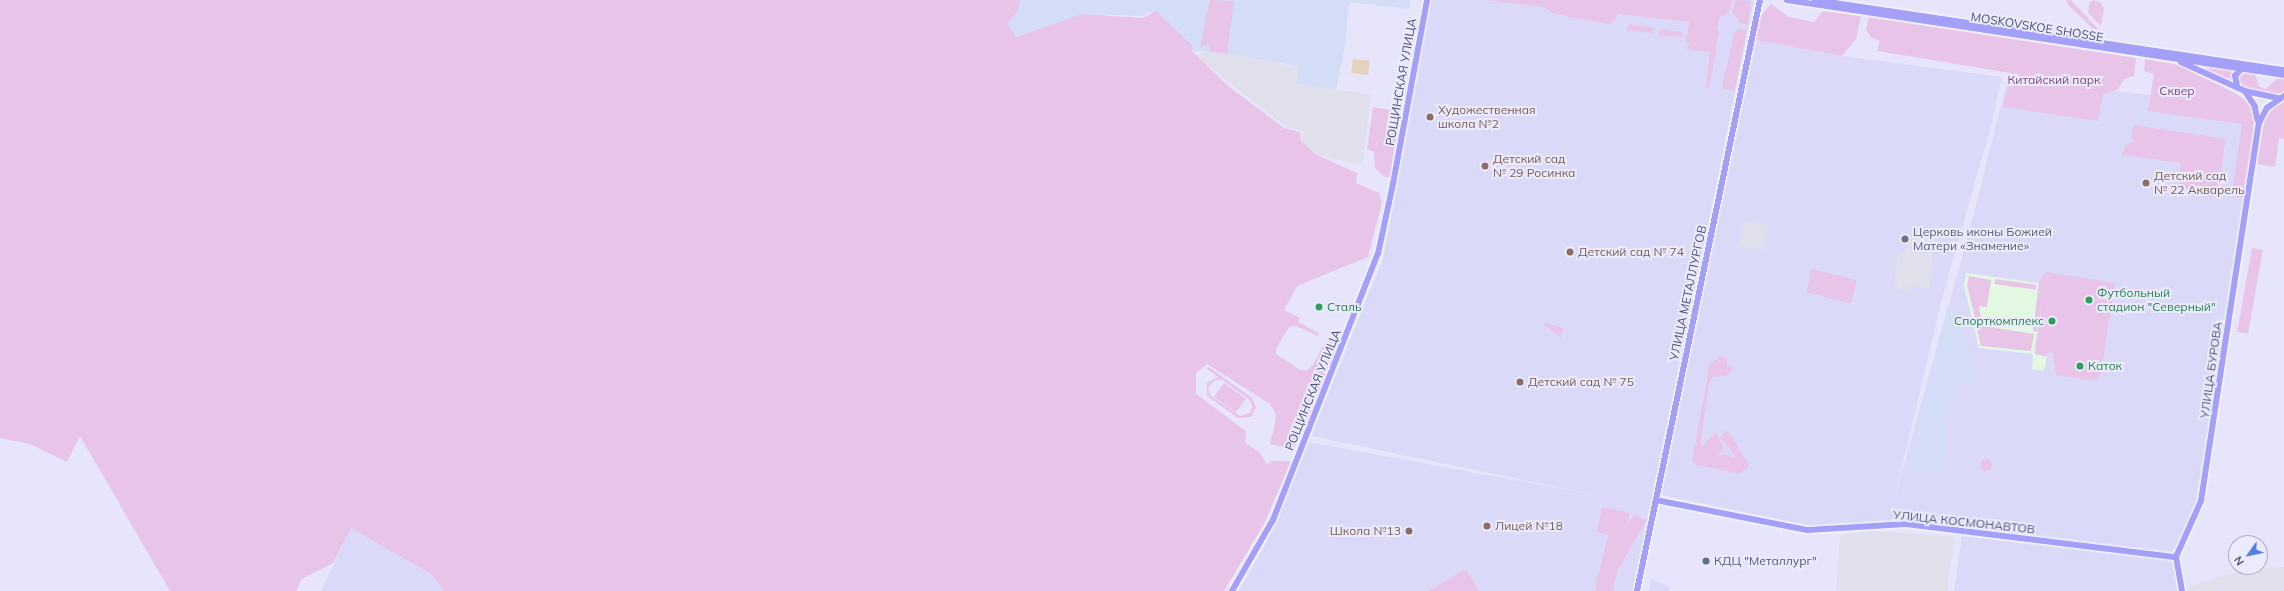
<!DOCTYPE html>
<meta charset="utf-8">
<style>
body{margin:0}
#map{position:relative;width:2284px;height:591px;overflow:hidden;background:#e6e5fb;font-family:Mulish,sans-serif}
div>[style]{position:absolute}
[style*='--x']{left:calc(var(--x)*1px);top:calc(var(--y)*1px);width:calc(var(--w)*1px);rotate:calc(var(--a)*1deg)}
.residential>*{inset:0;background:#dadaf8}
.commercial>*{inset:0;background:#d3ddf6}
.industrial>*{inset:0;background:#dfe0eb;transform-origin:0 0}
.education>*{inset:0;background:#e2f8e3}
.green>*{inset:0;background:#e8c4e8;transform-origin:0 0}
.round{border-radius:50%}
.water>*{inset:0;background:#e4d2ba;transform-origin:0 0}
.roads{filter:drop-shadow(0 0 1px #fff) drop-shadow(0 0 1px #fff)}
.major>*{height:5.5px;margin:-2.75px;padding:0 2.75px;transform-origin:2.75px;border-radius:2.75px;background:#a5a0f7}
.dots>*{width:11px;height:11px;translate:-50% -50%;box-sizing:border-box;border:2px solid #ecebfe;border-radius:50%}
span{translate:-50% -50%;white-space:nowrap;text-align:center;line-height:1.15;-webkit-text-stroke:4px #ecebfe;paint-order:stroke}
.street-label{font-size:12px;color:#4b5473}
.park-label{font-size:12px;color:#84497c}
.education-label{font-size:12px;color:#785e54}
.left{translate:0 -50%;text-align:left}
.right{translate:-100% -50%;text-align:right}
.worship-label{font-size:12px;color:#5b616d}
.leisure-label{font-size:12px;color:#27864d}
.service-label{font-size:12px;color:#4e5e75}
.north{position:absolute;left:2228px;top:535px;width:40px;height:40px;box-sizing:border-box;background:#ecebfe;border:1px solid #acafc6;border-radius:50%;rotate:237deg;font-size:11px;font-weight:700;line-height:16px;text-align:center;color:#4b5473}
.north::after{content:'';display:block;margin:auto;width:14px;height:18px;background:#4f82e1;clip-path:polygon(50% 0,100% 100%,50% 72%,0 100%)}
</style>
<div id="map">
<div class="residential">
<i style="clip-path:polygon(1430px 0,1754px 0,1633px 591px,1239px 591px,1267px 541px,1309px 442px,1610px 498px,1311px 436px,1383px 259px)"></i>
<i style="clip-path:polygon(1756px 40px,1842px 56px,2002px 77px,1992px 122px,1942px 299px,1893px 504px,1971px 225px,2008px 78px,2250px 107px,2253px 110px,2254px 132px,2199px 497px,2177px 548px,2169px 553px,1900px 521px,1811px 526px,1662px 495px,1660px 491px)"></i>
<i style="clip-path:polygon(351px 528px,431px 574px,444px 591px,321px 591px)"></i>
<i style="clip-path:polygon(1962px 536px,2172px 560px,2178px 591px,1954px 591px)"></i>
<i style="clip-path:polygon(1651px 579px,1670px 587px,1669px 591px,1649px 591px)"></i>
</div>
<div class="commercial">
<i style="clip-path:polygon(1021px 0,1411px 0,1409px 9px,1349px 2px,1345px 46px,1336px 90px,1297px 84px,1298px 66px,1227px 54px,1199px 51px,1198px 53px,1151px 12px,1143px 16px,1082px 14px,1016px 37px,1006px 23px,1016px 14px)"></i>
<i style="clip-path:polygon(1947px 309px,1958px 312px,1979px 384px,1955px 383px,1945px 432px,1948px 448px,1942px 474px,1910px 466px)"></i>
</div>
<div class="industrial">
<i style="clip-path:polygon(1201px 52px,1227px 54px,1299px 67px,1297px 84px,1371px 95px,1362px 165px,1317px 155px,1301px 141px,1303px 131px,1285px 126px,1199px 59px)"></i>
<i style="left:1744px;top:221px;width:25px;height:25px;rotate:11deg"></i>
<i style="clip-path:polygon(1912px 227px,1935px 233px,1929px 290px,1910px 285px,1908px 292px,1897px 289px,1898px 285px,1894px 284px,1898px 252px,1904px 254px)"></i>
<i style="clip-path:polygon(1869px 531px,1950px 536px,1954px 541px,1947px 591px,1836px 591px,1840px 535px)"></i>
<i style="clip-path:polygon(2284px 567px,2284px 591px,2189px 591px,2188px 587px,2249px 568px)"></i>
</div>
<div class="education">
<i style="clip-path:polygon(1966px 273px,2044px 284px,2034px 354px,2047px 357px,2044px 371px,2032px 369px,2033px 354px,1979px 348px,1964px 285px)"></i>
</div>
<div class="green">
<i style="clip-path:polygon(0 0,1021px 0,1016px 14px,1007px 23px,1016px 37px,1082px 14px,1143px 18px,1156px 11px,1192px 45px,1193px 52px,1228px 86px,1284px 128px,1300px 132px,1301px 141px,1317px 155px,1357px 173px,1356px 183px,1379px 193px,1382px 202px,1368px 257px,1297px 286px,1284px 310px,1300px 318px,1298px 322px,1319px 333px,1318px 336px,1296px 326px,1289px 327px,1276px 349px,1276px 354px,1300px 370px,1307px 370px,1313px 365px,1328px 337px,1339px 343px,1306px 429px,1292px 449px,1270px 444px,1276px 419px,1275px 412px,1270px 404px,1207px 364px,1196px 373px,1196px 394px,1246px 431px,1245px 443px,1259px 452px,1267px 464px,1272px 461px,1291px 461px,1266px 520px,1224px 591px,444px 591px,431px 574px,351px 528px,333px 563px,302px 579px,296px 591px,170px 591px,80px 436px,67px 462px,30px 444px,0 438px)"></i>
<i style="clip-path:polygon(1210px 0,1234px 1px,1227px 54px,1210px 52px,1208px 44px,1200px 47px)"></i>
<i style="clip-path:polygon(1486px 0,1732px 0,1729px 12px,1719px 18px,1717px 29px,1719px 32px,1709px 88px,1706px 87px,1710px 52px,1686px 49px,1690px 43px,1686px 42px,1689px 22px,1619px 14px,1610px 24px,1554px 14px,1545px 7px)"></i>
<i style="clip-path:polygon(1735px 0,1751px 1px,1748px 25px,1740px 23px,1733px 13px)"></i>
<i style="clip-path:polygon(2066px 0,2071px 0,2099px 30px,2092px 28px,2069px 6px)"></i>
<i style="clip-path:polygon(2093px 0,2101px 3px,2104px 9px,2101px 26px,2088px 13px,2089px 4px)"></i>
<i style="clip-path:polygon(1771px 4px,1789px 17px,1814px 22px,1823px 11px,1861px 16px,1856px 39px,1842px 56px,1756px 40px,1761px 15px)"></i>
<i style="clip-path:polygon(1869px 17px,2136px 58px,2134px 76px,2124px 79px,2118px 89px,2103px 94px,2098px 121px,2003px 107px,2011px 73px,1877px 51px,1880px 41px,1871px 37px,1866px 30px)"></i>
<i style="clip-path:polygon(1629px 24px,1653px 28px,1653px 36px,1652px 33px,1629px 31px,1628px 34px,1627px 31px)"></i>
<i style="clip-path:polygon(1661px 29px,1682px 32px,1683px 40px,1682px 37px,1661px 35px,1660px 38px,1658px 36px)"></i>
<i style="clip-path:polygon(1739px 29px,1747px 30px,1734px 91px,1722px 88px,1734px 33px)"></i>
<i style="clip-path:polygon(2145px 59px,2179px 65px,2235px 93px,2249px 103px,2255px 120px,2243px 198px,2232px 196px,2242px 124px,2148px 111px,2154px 74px,2144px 71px)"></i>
<i style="clip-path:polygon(2189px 63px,2236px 69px,2232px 81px)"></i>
<i style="clip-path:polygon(2243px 72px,2255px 73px,2259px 87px,2266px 89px,2279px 77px,2284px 78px,2284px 94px,2275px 95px,2245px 89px,2238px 81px,2239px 74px)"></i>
<i style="clip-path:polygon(2284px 102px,2284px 139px,2279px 138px,2275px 167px,2257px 164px,2264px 121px,2273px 107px)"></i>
<i style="clip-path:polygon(1373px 107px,1400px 112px,1390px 177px,1385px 177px,1375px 168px,1374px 152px,1367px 149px)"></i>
<i style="clip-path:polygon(2134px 125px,2226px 139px,2217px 193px,2212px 197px,2191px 193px,2191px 190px,2178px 188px,2181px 163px,2121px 155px,2126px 145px,2134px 142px,2131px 138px)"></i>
<i style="left:2252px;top:248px;width:11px;height:85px;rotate:10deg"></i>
<i style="left:1812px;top:269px;width:46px;height:24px;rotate:14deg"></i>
<i style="clip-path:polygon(2046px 272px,2115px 283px,2101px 372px,2096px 381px,2056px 375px,2053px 353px,2048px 352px,2047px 356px,2035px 354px,2044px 291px,2037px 332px,2033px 331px,2039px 282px)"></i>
<i style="clip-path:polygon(1969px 276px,1991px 280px,1987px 307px,1979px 306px,1981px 319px,1976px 322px,1967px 285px)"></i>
<i style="left:1995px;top:279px;width:42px;height:5px;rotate:8deg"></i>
<i style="clip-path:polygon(1541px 322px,1563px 328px,1561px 338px)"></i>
<i style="clip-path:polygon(1976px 325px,2034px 334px,2031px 351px,1981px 346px)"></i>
<i style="clip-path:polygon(1720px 356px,1727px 359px,1727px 365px,1732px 367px,1732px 371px,1724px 376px,1713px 377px,1709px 383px,1700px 449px,1716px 432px,1724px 448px,1716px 456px,1725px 454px,1734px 458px,1735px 455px,1720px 437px,1727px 430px,1749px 464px,1748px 468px,1738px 474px,1695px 464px,1692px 461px,1710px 364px)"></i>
<i style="clip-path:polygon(evenodd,1209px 367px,1252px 398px,1256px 407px,1251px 417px,1238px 418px,1207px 396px,1207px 383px,1218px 377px,1207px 369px,1209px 367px,1215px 380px,1222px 380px,1250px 400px,1252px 407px,1250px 413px,1240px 416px,1211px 396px,1208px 388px,1215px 380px)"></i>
<i style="left:1224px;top:383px;width:27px;height:17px;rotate:36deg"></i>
<i class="round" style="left:1980px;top:459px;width:12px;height:12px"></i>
<i style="clip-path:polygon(1602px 507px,1630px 513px,1613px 591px,1595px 591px,1608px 535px,1597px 532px)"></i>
<i style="left:1634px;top:514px;width:14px;height:79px;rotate:30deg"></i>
<i style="clip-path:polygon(1466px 569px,1479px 591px,1428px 591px)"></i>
</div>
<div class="water">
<i style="left:1353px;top:59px;width:17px;height:14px;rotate:7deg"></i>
</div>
<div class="roads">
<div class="major">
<i style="--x:1787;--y:0;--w:503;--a:8.58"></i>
<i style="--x:1815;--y:0;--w:474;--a:8.5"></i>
<i style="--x:2181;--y:62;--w:70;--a:24.4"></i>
<i style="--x:2245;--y:91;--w:18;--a:56"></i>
<i style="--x:2255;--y:106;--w:14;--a:78"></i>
<i style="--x:2237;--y:86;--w:10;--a:-101"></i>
<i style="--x:2235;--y:76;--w:12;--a:-48"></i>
<i style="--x:2245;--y:91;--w:35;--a:12"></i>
<i style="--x:1656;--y:500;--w:155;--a:11.2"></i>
<i style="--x:1808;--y:530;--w:98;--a:-3.5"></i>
<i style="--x:1906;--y:524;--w:272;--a:7"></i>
<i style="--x:1232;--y:591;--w:82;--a:-60"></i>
<i style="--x:1273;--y:520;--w:286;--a:-68.5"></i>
<i style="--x:1378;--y:254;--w:72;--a:-77.9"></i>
<i style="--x:1393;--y:184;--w:187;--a:-79.5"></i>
<i style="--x:1637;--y:591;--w:604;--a:-78.24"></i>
<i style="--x:2182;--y:591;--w:35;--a:-100"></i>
<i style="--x:2176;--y:557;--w:61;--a:-65.9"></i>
<i style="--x:2201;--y:501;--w:382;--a:-81.3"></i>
<i style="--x:2259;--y:123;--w:17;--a:-62"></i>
<i style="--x:2267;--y:108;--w:21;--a:-35"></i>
</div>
</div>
<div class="dots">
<i style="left:1430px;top:117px;background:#8d6e63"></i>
<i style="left:1485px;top:166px;background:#8d6e63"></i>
<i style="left:2146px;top:183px;background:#8d6e63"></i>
<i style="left:1905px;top:239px;background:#6b7280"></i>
<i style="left:1570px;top:252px;background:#8d6e63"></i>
<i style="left:2089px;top:300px;background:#2e9e5b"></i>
<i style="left:1319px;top:307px;background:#2e9e5b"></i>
<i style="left:2052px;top:321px;background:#2e9e5b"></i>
<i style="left:2080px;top:366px;background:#2e9e5b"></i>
<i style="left:1520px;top:382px;background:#8d6e63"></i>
<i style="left:1487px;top:526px;background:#8d6e63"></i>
<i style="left:1409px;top:531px;background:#8d6e63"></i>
<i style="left:1706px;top:561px;background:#5c6f8a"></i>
</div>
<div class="street-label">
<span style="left:2037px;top:27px;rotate:9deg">MOSKOVSKOE SHOSSE</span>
<span style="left:1401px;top:82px;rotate:-80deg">РОЩИНСКАЯ УЛИЦА</span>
<span style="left:1688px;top:293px;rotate:-78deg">УЛИЦА МЕТАЛЛУРГОВ</span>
<span style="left:2211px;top:370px;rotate:-82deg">УЛИЦА БУРОВА</span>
<span style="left:1313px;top:390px;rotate:-68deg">РОЩИНСКАЯ УЛИЦА</span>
<span style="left:1964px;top:522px;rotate:6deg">УЛИЦА КОСМОНАВТОВ</span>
</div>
<div class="park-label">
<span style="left:2054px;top:80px">Китайский парк</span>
<span style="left:2177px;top:91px">Сквер</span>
</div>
<div class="education-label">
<span class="left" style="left:1438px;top:117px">Художественная<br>школа №2</span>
<span class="left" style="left:1493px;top:166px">Детский сад<br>№ 29 Росинка</span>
<span class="left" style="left:2154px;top:183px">Детский сад<br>№ 22 Акварель</span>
<span class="left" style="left:1578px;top:252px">Детский сад № 74</span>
<span class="left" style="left:1528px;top:382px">Детский сад № 75</span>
<span class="left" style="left:1495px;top:526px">Лицей №18</span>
<span class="right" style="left:1401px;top:531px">Школа №13</span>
</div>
<div class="worship-label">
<span class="left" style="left:1913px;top:239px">Церковь иконы Божией<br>Матери «Знамение»</span>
</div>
<div class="leisure-label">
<span class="left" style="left:2097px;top:300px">Футбольный<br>стадион "Северный"</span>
<span class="left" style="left:1327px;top:307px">Сталь</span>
<span class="right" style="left:2044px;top:321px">Спорткомплекс</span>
<span class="left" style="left:2088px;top:366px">Каток</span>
</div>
<div class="service-label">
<span class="left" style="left:1714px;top:561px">КДЦ "Металлург"</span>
</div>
<div class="north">N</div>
</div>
